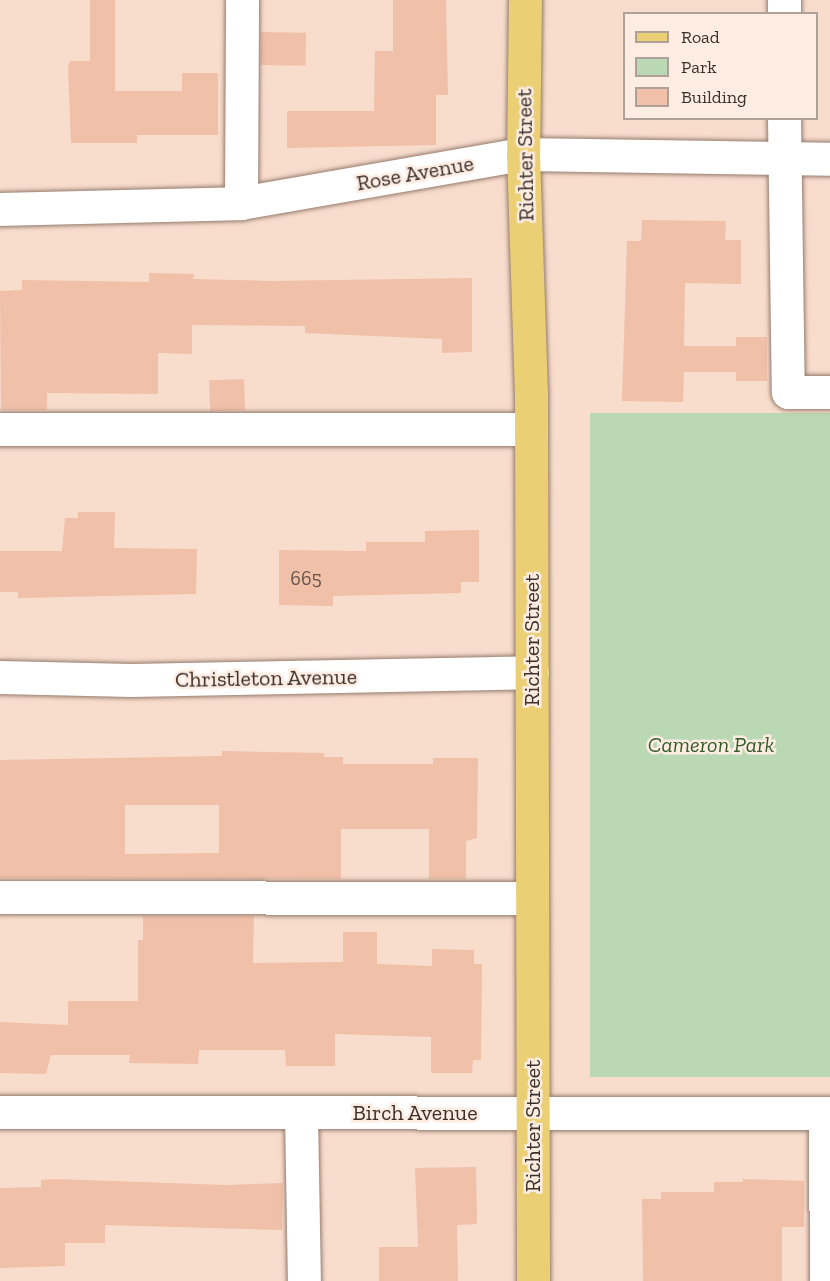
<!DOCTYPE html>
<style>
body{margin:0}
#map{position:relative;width:830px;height:1281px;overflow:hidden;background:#f8dccc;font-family:"Zilla Slab",serif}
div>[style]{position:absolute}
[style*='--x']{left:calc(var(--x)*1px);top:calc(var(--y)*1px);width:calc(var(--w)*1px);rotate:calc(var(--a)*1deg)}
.green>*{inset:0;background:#bad8b3;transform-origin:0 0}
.building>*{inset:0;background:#f0c0a9;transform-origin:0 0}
.roads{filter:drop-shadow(0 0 2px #957c6e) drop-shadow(0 0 2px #957c6e)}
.minor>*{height:33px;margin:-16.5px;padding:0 16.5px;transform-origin:16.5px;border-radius:16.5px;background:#fff}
.major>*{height:33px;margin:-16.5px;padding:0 16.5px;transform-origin:16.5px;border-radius:16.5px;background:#ebcf74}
span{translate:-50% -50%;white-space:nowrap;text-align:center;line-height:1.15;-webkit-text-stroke:5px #fdece2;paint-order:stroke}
.number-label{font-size:20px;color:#68554a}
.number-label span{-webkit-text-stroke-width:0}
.street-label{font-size:22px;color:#3b312a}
.park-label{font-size:22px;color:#325c28;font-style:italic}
.legend{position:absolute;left:623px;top:12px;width:195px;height:108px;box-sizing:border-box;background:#fdece2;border:2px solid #afa198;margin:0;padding:8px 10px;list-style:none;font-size:18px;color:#3b312a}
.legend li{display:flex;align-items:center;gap:12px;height:30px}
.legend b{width:30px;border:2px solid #afa198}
</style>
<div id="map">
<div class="green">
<i style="left:830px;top:413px;width:664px;height:240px;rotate:90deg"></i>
</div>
<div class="building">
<i style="clip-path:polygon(90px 0,115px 0,115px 91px,182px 91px,182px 73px,218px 73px,218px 135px,137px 135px,137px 143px,71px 143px,68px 67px,70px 61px,90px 61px)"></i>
<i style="clip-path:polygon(393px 0,446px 0,448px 95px,436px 95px,436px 145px,287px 148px,287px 111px,374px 111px,375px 51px,393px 51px)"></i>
<i style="left:261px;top:32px;width:45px;height:33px;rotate:1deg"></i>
<i style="clip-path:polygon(642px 220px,726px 221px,725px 240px,741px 240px,741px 284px,685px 283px,684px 346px,736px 346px,736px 337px,767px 337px,767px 381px,736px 381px,736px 372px,684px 372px,683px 402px,622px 401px,627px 241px,641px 241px)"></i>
<i style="clip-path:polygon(149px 273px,194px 274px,193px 279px,272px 281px,472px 278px,472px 352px,442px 353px,442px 339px,305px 333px,305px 326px,192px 325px,192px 354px,158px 353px,158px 394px,47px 393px,47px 410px,1px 410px,0 291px,22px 290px,22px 280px,149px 282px)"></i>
<i style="left:244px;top:379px;width:31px;height:35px;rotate:88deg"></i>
<i style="clip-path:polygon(78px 512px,115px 512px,114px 548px,197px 549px,196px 594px,18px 598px,18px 592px,0 592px,0 551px,62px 551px,65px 518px,78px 518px)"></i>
<i style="clip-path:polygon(479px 530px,479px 582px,461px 582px,461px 593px,333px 596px,333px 606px,279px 605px,279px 550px,366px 551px,366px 542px,425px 542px,425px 531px)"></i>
<i style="clip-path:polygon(evenodd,222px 751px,324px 753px,324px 757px,343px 757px,343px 764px,433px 764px,433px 758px,478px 758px,477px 838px,466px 841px,466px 879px,429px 879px,429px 829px,341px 829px,341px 879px,0 878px,0 760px,222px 756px,222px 751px,125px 805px,219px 805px,219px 853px,125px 854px,125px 805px)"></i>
<i style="clip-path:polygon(143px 916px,254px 916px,253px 963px,343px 962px,343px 932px,377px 932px,377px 964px,432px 966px,432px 949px,474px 950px,474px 964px,482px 964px,481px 1060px,473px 1060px,472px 1073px,431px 1073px,431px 1037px,335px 1034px,335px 1066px,286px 1066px,285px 1050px,199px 1050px,198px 1064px,129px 1063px,130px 1055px,51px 1055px,46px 1074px,0 1073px,0 1022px,68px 1025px,68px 1001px,138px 1001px,138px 940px,143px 940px)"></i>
<i style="clip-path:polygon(476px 1167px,477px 1224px,457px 1225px,458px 1281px,379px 1281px,379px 1247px,418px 1247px,415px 1168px)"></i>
<i style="clip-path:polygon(54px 1179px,226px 1185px,283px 1183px,282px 1230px,105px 1225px,105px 1243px,65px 1243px,65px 1266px,0 1268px,0 1188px,41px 1187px,41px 1180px)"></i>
<i style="clip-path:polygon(743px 1179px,804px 1181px,804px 1227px,782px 1227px,782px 1281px,643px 1281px,642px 1199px,661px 1199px,661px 1192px,714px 1192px,714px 1182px,743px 1182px)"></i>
</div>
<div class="roads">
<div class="minor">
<i style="--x:784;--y:14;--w:14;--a:-90"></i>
<i style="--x:784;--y:118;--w:274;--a:89.2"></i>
<i style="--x:788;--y:392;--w:42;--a:0"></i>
<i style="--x:241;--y:203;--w:203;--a:-89.7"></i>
<i style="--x:0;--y:209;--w:241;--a:-1.4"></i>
<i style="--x:241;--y:203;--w:286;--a:-9.9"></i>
<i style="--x:523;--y:154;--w:307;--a:0.9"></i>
<i style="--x:0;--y:429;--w:531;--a:0"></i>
<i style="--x:0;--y:677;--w:131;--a:1.3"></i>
<i style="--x:131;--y:680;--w:401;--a:-1.1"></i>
<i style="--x:0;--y:897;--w:532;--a:0.11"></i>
<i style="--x:0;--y:1112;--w:830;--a:0.07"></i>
<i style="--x:301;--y:1113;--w:168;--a:89"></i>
<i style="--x:825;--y:1113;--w:168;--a:89.7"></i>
</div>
<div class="major">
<i style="--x:525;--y:0;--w:154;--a:90.7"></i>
<i style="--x:523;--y:154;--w:238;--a:88.1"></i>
<i style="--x:531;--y:392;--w:889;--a:89.87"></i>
</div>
</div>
<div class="number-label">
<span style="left:306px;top:578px">665</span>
</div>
<div class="street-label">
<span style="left:525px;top:155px;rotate:-91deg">Richter Street</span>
<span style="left:415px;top:173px;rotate:-10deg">Rose Avenue</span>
<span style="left:532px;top:640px;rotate:-90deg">Richter Street</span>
<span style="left:266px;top:678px;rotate:-1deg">Christleton Avenue</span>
<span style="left:415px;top:1113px">Birch Avenue</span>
<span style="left:533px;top:1126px;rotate:-90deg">Richter Street</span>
</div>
<div class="park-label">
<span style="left:711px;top:745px">Cameron Park</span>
</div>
<ul class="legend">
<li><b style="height:8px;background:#ebcf74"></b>Road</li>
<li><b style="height:16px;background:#bad8b3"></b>Park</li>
<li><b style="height:16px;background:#f0c0a9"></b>Building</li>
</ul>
</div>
